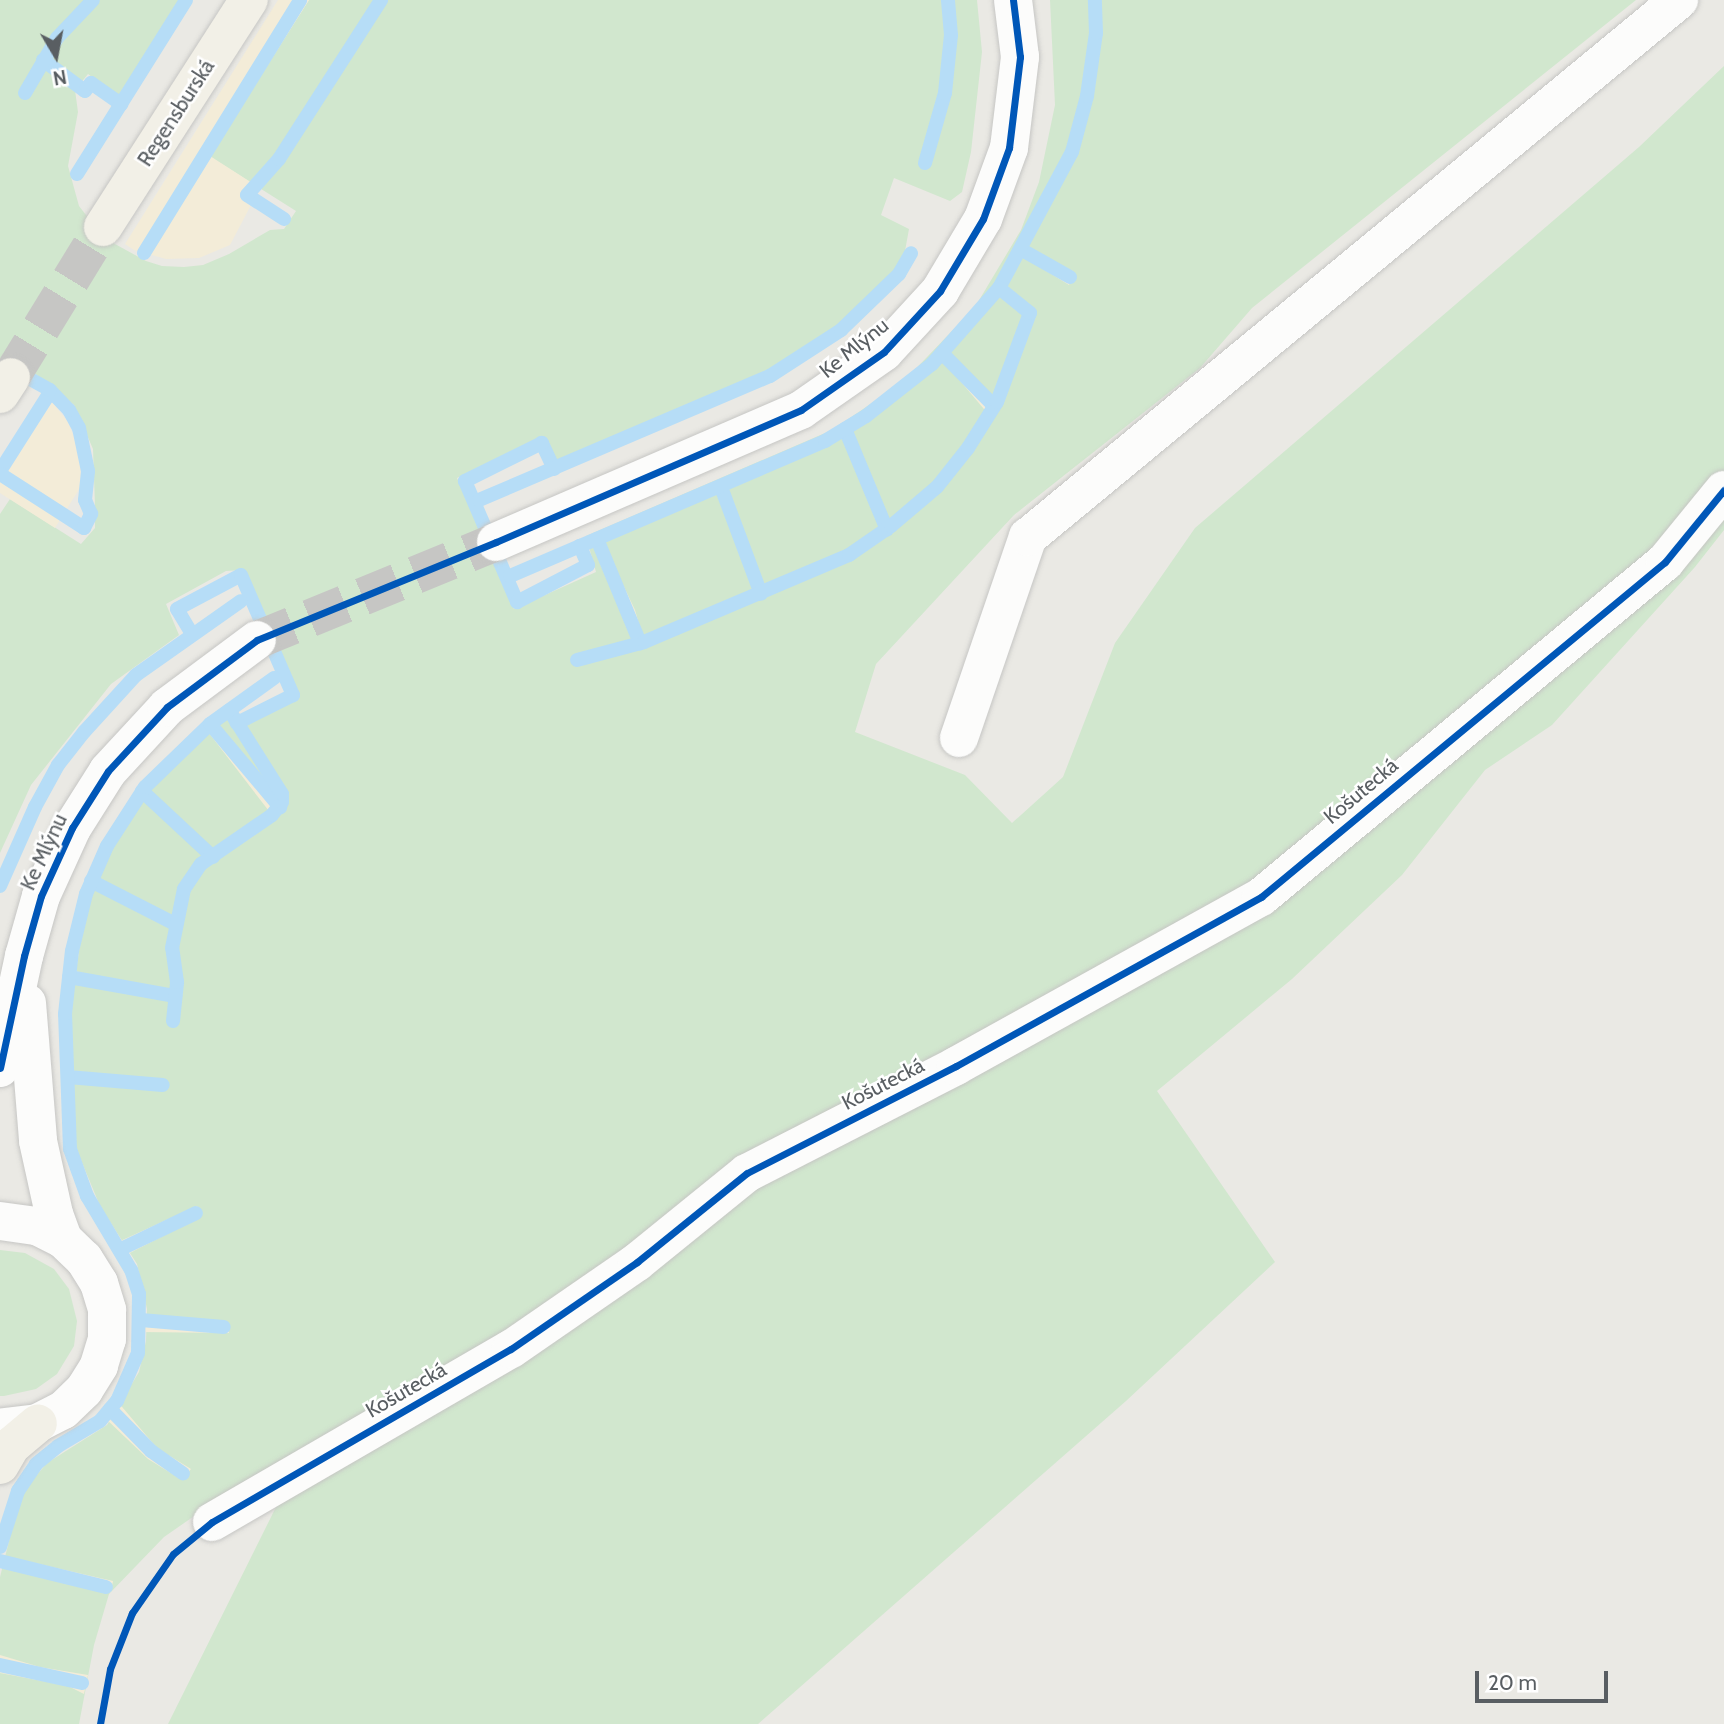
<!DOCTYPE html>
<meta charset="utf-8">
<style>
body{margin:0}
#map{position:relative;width:1724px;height:1724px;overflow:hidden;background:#eae9e4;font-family:Cabin,sans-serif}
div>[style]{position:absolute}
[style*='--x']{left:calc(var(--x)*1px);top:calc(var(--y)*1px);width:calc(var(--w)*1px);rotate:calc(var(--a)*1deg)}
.green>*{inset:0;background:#d1e7ce}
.sand>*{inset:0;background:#f3ecd8;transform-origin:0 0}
.stream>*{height:14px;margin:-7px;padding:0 7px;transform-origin:7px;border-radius:7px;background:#b6ddf7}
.minor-tunnel>*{height:38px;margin-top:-19px;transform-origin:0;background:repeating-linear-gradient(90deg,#c6c6c4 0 38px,transparent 0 57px)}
.major-tunnel>*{height:38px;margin-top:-19px;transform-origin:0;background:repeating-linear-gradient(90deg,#c6c6c4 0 38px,transparent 0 57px)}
.roads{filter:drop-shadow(0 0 2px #c6c6c4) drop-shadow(0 0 2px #c6c6c4)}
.minor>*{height:38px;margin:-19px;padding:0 19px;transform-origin:19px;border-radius:19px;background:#fcfcfb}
.major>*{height:38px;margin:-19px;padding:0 19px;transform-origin:19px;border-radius:19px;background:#f2f0e7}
.cycleway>*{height:7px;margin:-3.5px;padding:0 3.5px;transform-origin:3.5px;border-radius:3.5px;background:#0057b8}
span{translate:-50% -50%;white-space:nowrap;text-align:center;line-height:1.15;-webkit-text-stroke:5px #fff;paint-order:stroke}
.street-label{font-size:21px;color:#595e62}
.north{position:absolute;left:21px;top:21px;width:70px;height:70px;-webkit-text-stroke:5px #fff;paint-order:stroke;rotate:170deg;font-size:19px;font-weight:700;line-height:28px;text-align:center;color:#595e62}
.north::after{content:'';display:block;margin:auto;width:24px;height:32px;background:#595e62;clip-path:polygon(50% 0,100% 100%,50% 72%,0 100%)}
.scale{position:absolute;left:1475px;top:1671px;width:133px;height:32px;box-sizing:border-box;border:4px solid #595e62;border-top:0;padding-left:9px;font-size:21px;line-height:24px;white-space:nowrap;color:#595e62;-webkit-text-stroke:5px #fff;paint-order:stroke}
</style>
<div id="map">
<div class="green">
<i style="clip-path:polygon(0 0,181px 0,119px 98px,88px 74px,75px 90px,78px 112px,68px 166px,79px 206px,104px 238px,146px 261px,162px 266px,184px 267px,203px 265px,229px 254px,270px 230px,284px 229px,296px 211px,209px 156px,309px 0,977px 0,982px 52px,971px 152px,962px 192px,950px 201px,894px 178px,881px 215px,909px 229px,903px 262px,884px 284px,829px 333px,769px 373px,718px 392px,555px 464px,544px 439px,457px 478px,514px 609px,596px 572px,586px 536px,832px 430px,903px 382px,975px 307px,1021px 230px,1039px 182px,1055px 105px,1050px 0,1636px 0,1252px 308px,1200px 368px,1014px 515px,876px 664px,855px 732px,965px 775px,1012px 823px,1063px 777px,1115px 643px,1195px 528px,1639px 147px,1724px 66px,1724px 530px,1695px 567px,1552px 725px,1485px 770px,1402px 875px,1292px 979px,1157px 1091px,1275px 1262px,1126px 1401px,758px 1724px,168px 1724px,277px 1505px,236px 1487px,164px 1537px,109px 1594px,94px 1645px,79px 1724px,0 1724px,0 1577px,18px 1505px,28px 1485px,47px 1463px,107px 1425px,139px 1372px,146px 1341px,147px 1309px,137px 1264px,100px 1206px,76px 1148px,71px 1006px,84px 917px,100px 871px,124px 827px,152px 787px,225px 716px,234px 729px,296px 698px,242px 570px,226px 571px,166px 604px,179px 635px,111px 684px,31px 785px,0 853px,0 514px,10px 499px,81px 544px,95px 528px,95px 506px,93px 449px,74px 405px,28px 368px,0 359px)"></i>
<i style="clip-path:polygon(0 1250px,25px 1253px,54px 1269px,69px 1289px,77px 1321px,74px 1346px,57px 1374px,36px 1389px,4px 1396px,0 1396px)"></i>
</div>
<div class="sand">
<i style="clip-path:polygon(278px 0,309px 0,210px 156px,260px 188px,230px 245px,199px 258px,166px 259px,134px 250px,125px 244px)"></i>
<i style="clip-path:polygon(1023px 246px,1063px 269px,1073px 271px,1069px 285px,1019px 254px)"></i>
<i style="clip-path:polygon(944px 350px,965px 367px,997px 402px,989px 415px,939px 356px)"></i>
<i style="clip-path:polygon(52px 402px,68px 422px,80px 453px,81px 486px,55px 528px,0 493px,0 482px)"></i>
<i style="left:849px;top:426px;width:108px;height:11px;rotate:67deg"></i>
<i style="left:725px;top:485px;width:115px;height:11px;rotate:69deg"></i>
<i style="clip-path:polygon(601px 538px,635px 610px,644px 642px,635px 645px,601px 566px,592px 541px)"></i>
<i style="clip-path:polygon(215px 720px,273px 792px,282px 794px,280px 807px,272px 815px,205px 728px)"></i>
<i style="clip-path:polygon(145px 787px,215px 854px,208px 859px,139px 797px)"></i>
<i style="clip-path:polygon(93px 877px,175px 919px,175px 929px,89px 887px)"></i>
<i style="clip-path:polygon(70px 970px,176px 993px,175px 999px,68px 983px)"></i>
<i style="clip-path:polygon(68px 1070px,166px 1082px,166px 1089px,68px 1083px)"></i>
<i style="clip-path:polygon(197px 1206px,202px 1216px,124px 1256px,118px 1242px)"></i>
<i style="clip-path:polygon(140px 1315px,228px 1322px,229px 1333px,140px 1332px)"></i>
<i style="clip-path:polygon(117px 1401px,157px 1448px,191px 1469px,182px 1480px,148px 1459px,104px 1417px)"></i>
<i style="left:0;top:1555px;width:116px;height:12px;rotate:13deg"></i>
<i style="clip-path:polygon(0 1655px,40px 1667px,88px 1675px,84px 1694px,68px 1686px,0 1673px)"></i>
</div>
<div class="stream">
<i style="--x:43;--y:60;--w:52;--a:36.4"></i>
<i style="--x:85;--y:91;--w:10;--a:-53"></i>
<i style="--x:91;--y:83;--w:37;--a:35"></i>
<i style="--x:25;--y:93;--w:64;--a:-59.8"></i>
<i style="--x:57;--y:38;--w:52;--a:-46.5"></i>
<i style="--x:925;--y:163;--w:73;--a:-74.1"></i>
<i style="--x:945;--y:93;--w:58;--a:-84.1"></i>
<i style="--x:951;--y:35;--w:35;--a:-95"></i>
<i style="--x:77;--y:174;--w:205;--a:-57.9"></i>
<i style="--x:284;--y:219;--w:44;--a:-147"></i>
<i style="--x:247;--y:195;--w:48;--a:-48.4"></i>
<i style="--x:279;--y:159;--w:189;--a:-57.3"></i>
<i style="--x:1022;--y:250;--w:55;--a:29.4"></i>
<i style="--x:144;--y:253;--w:297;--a:-58.3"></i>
<i style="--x:942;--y:353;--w:74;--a:45.5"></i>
<i style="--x:845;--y:429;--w:109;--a:67.4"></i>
<i style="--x:554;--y:469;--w:29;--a:-115"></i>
<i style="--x:542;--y:443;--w:86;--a:153.7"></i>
<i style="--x:465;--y:481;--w:132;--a:66.7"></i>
<i style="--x:517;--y:602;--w:80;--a:-27.5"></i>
<i style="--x:588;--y:565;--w:21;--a:-113"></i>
<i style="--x:0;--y:471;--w:88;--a:-57.6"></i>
<i style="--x:0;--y:474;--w:100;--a:32.7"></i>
<i style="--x:84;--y:528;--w:16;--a:-63"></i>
<i style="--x:91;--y:514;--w:15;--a:-113"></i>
<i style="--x:85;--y:500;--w:29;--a:-84"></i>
<i style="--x:88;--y:471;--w:44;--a:-101.8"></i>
<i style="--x:79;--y:428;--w:21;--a:-119"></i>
<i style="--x:69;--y:410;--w:28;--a:-134"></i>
<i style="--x:50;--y:390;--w:41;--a:-150.9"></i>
<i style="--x:721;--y:487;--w:114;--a:69.5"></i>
<i style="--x:479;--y:500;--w:316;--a:-23.1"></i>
<i style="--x:770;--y:376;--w:85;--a:-32.9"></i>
<i style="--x:841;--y:330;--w:81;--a:-44"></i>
<i style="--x:899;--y:274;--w:24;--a:-60"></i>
<i style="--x:597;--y:539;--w:113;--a:67.5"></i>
<i style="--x:510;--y:576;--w:343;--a:-23.2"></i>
<i style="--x:825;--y:441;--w:48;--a:-31.4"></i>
<i style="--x:866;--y:416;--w:84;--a:-38.2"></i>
<i style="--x:932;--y:364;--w:101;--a:-48.6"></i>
<i style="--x:999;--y:288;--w:154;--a:-61.8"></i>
<i style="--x:1072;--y:152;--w:58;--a:-75"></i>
<i style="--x:1087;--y:96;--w:64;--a:-81.9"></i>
<i style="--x:1096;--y:33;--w:33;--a:-92"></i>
<i style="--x:192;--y:634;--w:29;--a:-121"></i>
<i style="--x:177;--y:609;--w:72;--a:-28"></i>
<i style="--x:241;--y:575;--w:131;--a:66.6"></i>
<i style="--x:293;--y:695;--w:63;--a:153.4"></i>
<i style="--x:577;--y:660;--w:69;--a:-15"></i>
<i style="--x:644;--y:642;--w:223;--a:-23"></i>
<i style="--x:849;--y:555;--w:51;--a:-34.6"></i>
<i style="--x:891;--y:526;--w:60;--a:-40.3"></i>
<i style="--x:937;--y:487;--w:50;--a:-51.5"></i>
<i style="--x:968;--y:448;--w:54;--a:-57.8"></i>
<i style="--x:997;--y:402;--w:95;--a:-69.7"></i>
<i style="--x:1030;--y:313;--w:40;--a:-141"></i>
<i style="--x:210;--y:724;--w:109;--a:49.9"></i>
<i style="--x:142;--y:791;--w:97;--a:42.9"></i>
<i style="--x:91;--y:881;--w:94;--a:27.1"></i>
<i style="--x:0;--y:886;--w:86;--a:-66.1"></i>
<i style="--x:35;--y:807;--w:48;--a:-61.3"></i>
<i style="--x:58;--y:765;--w:42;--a:-51.8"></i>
<i style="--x:84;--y:732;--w:77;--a:-47.6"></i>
<i style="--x:136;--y:675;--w:128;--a:-35.2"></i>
<i style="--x:69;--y:977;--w:108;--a:10.2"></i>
<i style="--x:173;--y:1021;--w:39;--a:-84"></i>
<i style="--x:177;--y:982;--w:34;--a:-98"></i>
<i style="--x:172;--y:948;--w:60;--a:-78.5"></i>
<i style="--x:184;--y:889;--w:30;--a:-56"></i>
<i style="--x:201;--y:864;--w:86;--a:-34.6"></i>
<i style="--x:272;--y:815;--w:16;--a:-52"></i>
<i style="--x:282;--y:802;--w:8;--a:-90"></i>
<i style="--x:282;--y:794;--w:99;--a:-122.2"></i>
<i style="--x:68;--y:1077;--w:95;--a:4.8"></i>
<i style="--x:121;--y:1249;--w:83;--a:-25.6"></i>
<i style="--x:141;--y:1320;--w:83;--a:4.8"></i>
<i style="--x:110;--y:1409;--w:59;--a:45.7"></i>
<i style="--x:151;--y:1451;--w:39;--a:35"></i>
<i style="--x:0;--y:1547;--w:59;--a:-72.2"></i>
<i style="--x:18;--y:1491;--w:32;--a:-56"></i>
<i style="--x:36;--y:1464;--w:28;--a:-39"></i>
<i style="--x:58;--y:1446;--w:49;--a:-30.8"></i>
<i style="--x:100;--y:1421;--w:26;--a:-50"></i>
<i style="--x:117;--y:1401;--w:52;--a:-66.4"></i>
<i style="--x:138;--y:1353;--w:59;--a:-89"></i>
<i style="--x:139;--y:1294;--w:25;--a:-108"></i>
<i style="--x:131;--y:1270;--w:86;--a:-120.7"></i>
<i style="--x:87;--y:1196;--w:50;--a:-109.9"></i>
<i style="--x:70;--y:1149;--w:135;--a:-92.1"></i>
<i style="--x:65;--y:1014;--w:63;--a:-83.7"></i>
<i style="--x:72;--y:951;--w:59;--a:-76.2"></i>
<i style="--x:86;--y:894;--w:52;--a:-66.4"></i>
<i style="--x:107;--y:846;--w:70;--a:-57.2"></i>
<i style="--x:145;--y:787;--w:91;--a:-44.1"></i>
<i style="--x:210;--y:724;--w:79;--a:-35.7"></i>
<i style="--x:0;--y:1561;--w:109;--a:13.8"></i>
<i style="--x:0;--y:1665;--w:84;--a:12.4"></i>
</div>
<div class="minor-tunnel">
<i style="--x:257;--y:640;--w:258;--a:-22.3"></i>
</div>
<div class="major-tunnel">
<i style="--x:11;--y:377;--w:176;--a:-58.5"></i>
</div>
<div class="roads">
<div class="minor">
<i style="--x:496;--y:542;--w:332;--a:-23.4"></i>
<i style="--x:801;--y:410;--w:101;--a:-34.9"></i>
<i style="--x:884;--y:352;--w:83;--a:-47.4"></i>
<i style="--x:940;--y:291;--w:84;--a:-59.2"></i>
<i style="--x:983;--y:219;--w:76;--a:-69.9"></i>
<i style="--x:1009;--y:148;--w:92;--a:-83.1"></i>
<i style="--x:1020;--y:57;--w:57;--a:-97"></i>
<i style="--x:959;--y:738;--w:213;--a:-71.1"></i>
<i style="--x:1028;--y:537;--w:844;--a:-39.52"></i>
<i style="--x:27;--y:1003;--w:138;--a:85.4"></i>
<i style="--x:38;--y:1141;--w:75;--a:77.6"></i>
<i style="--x:54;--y:1214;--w:27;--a:70"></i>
<i style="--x:0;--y:1068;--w:115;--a:-77.9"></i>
<i style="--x:24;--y:956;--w:62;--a:-74.2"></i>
<i style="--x:41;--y:896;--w:75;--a:-65.5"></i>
<i style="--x:72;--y:828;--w:67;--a:-57.7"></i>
<i style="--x:108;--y:771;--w:87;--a:-47.3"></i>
<i style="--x:167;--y:707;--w:112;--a:-36.7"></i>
<i style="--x:0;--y:1221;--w:37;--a:8"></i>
<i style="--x:37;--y:1226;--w:29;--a:27"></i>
<i style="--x:63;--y:1239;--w:29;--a:44"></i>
<i style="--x:84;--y:1259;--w:28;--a:58"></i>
<i style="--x:99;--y:1283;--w:28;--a:73"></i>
<i style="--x:107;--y:1310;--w:29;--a:90"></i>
<i style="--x:107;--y:1339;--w:28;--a:107"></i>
<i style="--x:99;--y:1366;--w:28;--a:122"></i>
<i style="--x:84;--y:1390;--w:29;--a:136"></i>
<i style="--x:63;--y:1410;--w:28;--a:153"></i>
<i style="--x:38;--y:1423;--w:38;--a:173"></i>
<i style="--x:212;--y:1522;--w:345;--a:-30.1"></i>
<i style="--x:511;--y:1349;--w:153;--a:-34.6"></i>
<i style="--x:637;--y:1262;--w:141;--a:-39"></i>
<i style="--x:747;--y:1173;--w:235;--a:-27.1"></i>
<i style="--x:956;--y:1066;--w:349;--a:-29"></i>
<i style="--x:1261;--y:897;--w:525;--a:-39.67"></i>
<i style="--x:1665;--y:562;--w:93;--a:-50.7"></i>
</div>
<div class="major">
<i style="--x:103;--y:227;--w:270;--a:-57.3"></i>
<i style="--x:0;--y:394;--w:20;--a:-57"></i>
<i style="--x:0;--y:1465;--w:22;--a:-60"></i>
<i style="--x:11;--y:1446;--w:35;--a:-40"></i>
</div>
</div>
<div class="cycleway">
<i style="--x:0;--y:1068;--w:115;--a:-77.9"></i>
<i style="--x:24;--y:956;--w:62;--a:-74.2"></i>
<i style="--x:41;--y:896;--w:75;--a:-65.5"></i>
<i style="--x:72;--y:828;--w:67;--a:-57.7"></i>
<i style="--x:108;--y:771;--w:87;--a:-47.3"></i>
<i style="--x:167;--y:707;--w:112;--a:-36.7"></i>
<i style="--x:257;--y:640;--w:258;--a:-22.3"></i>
<i style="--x:496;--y:542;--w:332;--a:-23.4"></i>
<i style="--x:801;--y:410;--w:101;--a:-34.9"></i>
<i style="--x:884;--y:352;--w:83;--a:-47.4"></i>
<i style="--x:940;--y:291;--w:84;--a:-59.2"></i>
<i style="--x:983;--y:219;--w:76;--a:-69.9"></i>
<i style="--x:1009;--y:148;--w:92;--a:-83.1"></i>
<i style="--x:1020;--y:57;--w:57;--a:-97"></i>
<i style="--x:100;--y:1724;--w:56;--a:-79.7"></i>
<i style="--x:110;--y:1669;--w:60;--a:-68.6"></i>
<i style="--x:132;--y:1613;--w:72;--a:-55.2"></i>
<i style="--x:173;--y:1554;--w:50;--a:-39.4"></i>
<i style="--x:212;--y:1522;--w:345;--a:-30.1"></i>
<i style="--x:511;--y:1349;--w:153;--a:-34.6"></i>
<i style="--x:637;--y:1262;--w:141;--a:-39"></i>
<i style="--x:747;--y:1173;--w:235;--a:-27.1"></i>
<i style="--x:956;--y:1066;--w:349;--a:-29"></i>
<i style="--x:1261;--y:897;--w:525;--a:-39.67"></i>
<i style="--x:1665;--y:562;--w:93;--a:-50.7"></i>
</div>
<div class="street-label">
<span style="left:176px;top:113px;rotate:-57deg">Regensburská</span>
<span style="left:854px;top:348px;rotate:-39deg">Ke Mlýnu</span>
<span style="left:1361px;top:791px;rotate:-40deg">Košutecká</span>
<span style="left:44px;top:852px;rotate:-65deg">Ke Mlýnu</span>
<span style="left:883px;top:1084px;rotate:-27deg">Košutecká</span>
<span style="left:406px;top:1390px;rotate:-30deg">Košutecká</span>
</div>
<div class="north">N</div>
<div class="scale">20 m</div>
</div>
